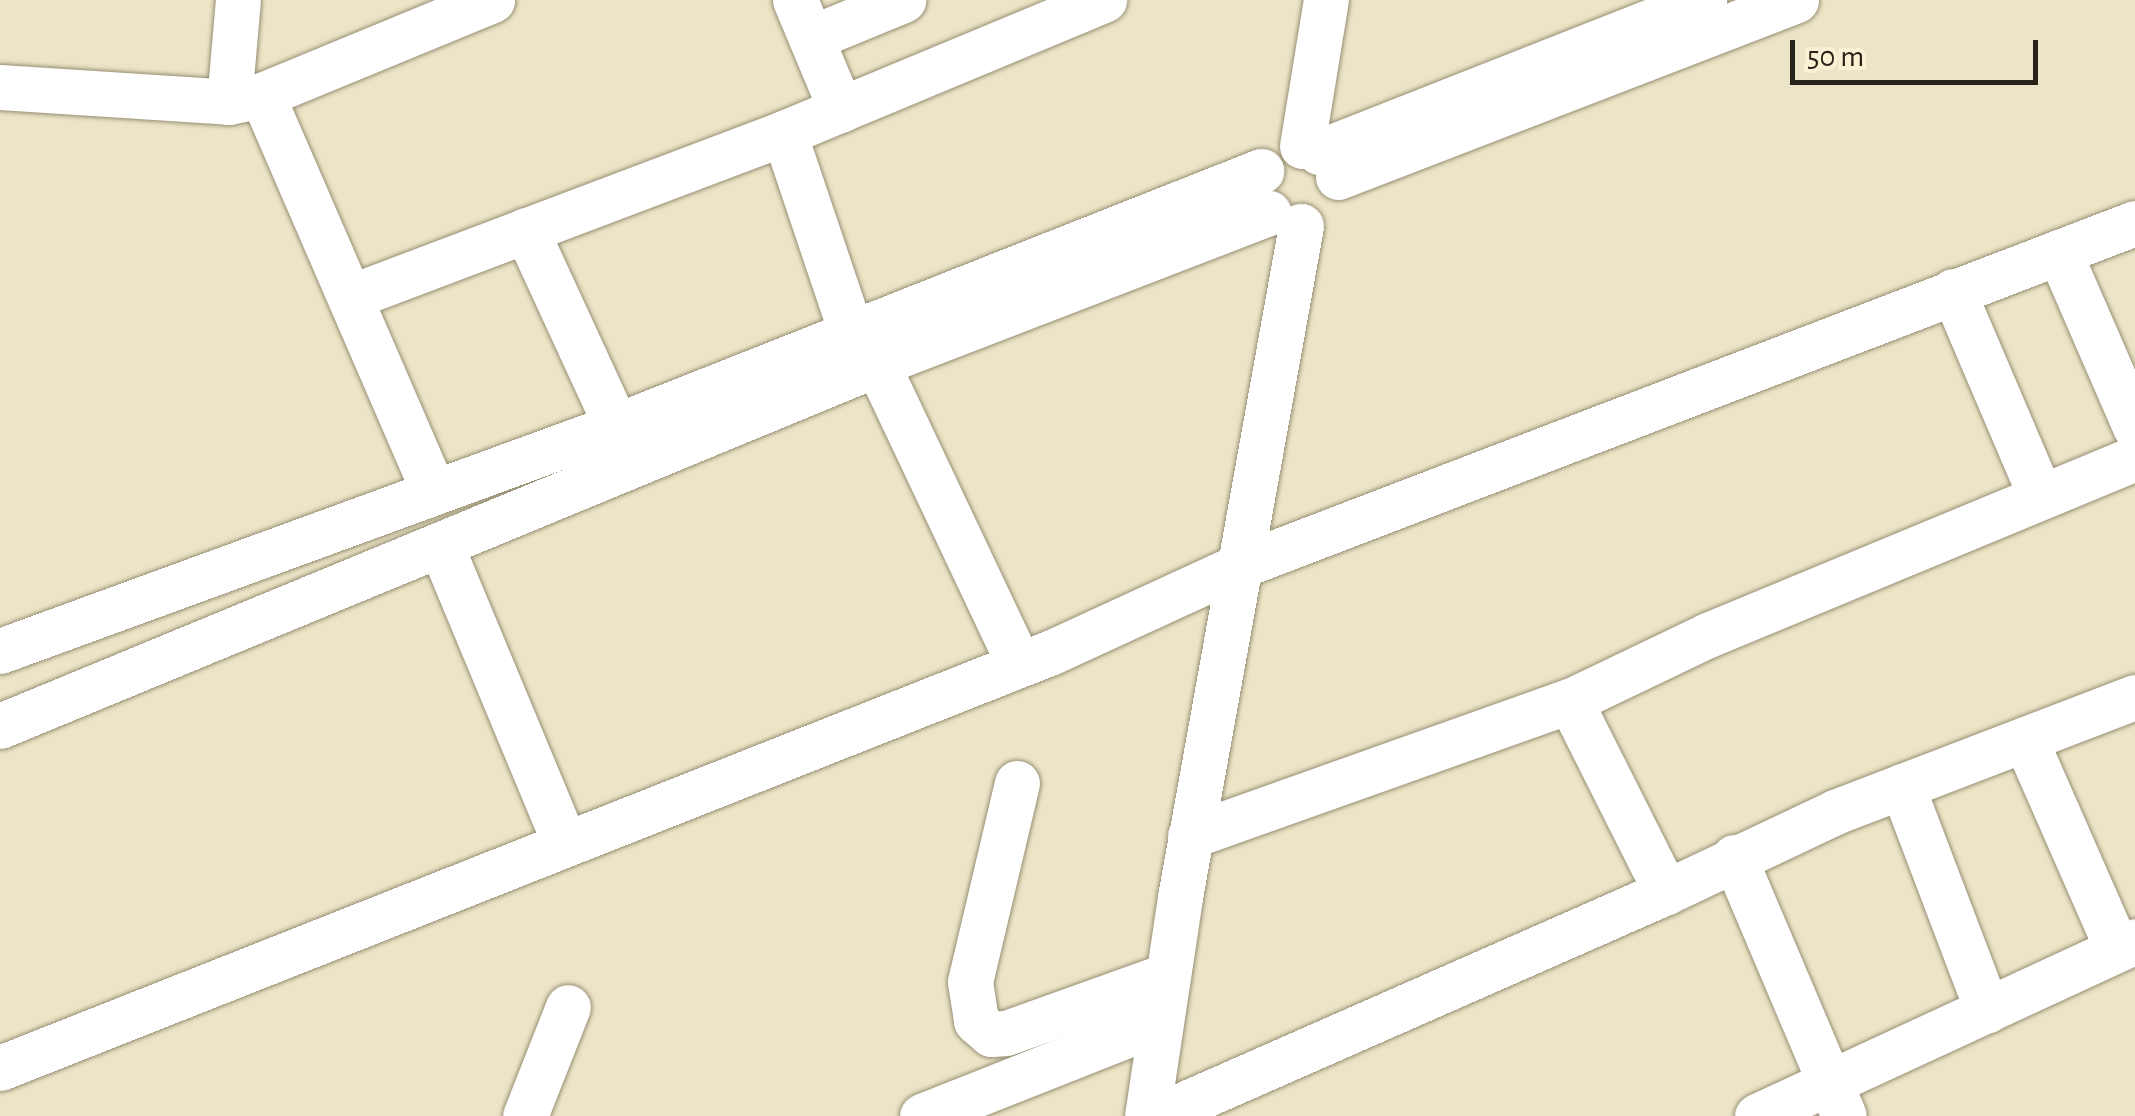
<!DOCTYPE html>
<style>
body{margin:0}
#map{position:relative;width:2135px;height:1116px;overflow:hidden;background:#ece4c7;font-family:"Alegreya Sans",sans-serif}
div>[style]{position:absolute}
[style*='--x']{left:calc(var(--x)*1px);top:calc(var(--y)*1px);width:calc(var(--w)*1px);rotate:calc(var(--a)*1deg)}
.roads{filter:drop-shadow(0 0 2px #978f74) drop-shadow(0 0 2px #978f74)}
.minor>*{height:45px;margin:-22.5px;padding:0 22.5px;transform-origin:22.5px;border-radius:22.5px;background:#fff}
span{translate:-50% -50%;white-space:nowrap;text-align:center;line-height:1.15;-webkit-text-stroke:8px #faf1d4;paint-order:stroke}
.scale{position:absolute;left:1790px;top:40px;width:248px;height:45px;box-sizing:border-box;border:5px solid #272319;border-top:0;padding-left:12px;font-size:30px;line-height:35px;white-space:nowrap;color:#272319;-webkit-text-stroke:8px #faf1d4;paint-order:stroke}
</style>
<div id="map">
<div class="roads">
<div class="minor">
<i style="--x:795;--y:0;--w:119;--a:67.3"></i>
<i style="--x:811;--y:38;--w:100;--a:-22.4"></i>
<i style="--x:0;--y:87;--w:229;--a:3.7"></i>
<i style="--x:229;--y:102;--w:34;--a:-12"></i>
<i style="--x:262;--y:95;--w:249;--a:-22.4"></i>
<i style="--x:262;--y:95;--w:433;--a:66.6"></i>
<i style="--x:229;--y:102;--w:102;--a:-85"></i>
<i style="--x:784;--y:133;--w:210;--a:71.4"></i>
<i style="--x:1302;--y:146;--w:148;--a:-80.7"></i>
<i style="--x:1319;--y:152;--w:414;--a:-21.5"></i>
<i style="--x:1338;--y:177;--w:491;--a:-21.1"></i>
<i style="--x:526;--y:230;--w:216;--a:65.3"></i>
<i style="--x:2059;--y:252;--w:191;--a:66.5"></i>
<i style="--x:1953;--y:291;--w:224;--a:66.9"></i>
<i style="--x:350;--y:297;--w:464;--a:-20.7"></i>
<i style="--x:784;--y:133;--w:347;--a:-22.6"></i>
<i style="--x:877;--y:364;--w:332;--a:64.7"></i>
<i style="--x:441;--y:546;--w:320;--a:67.4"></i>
<i style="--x:0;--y:651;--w:656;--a:-20.07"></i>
<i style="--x:616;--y:426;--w:694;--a:-21.57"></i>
<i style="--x:1570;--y:701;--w:214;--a:63.3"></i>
<i style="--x:0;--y:726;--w:949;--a:-22.43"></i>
<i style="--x:877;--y:364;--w:420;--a:-21.1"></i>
<i style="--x:2025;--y:739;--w:229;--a:66.3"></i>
<i style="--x:1017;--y:783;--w:204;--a:103.3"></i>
<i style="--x:970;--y:982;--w:39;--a:81"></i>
<i style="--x:976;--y:1021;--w:20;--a:41"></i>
<i style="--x:991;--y:1034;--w:15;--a:-4"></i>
<i style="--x:1006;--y:1033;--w:172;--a:-19.7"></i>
<i style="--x:1902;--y:786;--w:240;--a:69.2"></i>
<i style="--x:1190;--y:836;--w:403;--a:-19.6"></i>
<i style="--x:1570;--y:701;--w:153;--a:-25.6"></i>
<i style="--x:1708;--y:635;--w:462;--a:-22.5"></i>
<i style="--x:1734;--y:857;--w:281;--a:67"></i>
<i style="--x:0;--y:1068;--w:1131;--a:-21.58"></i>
<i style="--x:1052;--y:652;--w:204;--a:-24.7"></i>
<i style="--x:1237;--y:567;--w:962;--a:-20.96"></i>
<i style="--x:525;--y:1116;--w:117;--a:-68.5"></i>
<i style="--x:922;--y:1116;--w:256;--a:-21.6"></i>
<i style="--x:1147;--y:1116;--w:221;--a:-81.4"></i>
<i style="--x:1180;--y:897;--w:682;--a:-79.78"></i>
<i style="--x:1157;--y:1116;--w:556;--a:-23.75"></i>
<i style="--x:1666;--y:892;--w:187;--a:-25.3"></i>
<i style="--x:1835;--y:812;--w:321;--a:-21"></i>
<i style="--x:1757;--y:1116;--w:417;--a:-24.8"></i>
</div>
</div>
<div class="scale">50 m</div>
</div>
